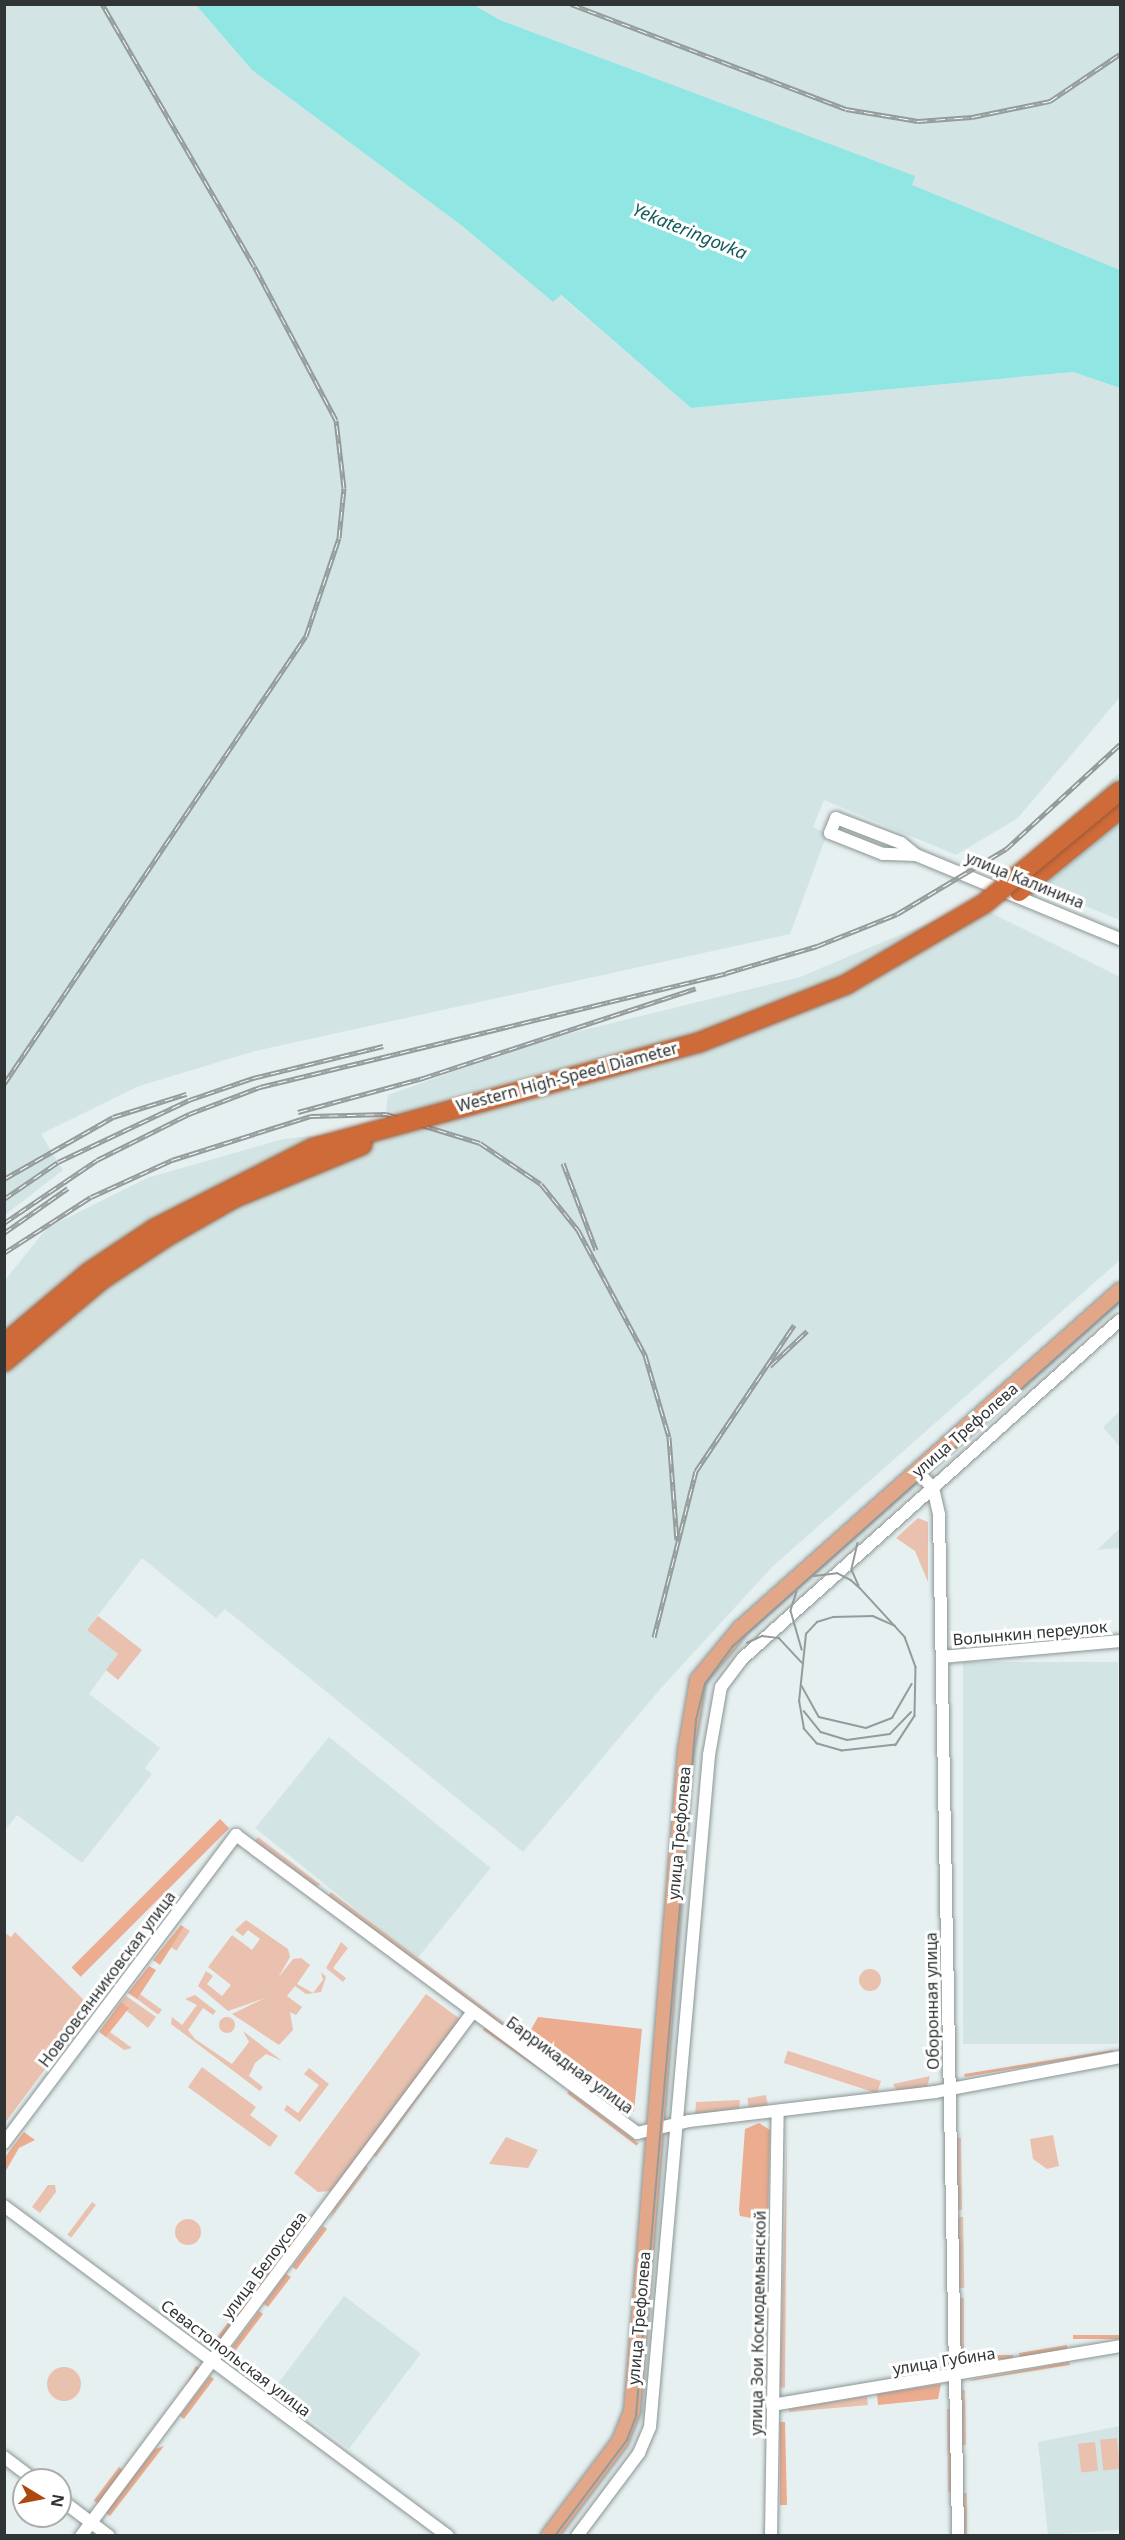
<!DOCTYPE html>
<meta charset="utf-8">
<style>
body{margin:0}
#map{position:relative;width:1125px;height:2540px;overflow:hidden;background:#e6f0f0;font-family:"Noto Sans",sans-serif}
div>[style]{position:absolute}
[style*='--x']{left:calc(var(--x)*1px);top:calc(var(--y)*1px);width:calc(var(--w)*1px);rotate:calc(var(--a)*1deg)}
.built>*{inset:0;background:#d2e5e4;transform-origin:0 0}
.green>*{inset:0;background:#eac1af;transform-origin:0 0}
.round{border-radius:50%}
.forest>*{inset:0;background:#ebac8f;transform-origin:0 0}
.water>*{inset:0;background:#8fe6e2}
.roads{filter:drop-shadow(0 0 2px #8b9594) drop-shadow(0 0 2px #8b9594)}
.minor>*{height:12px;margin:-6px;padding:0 6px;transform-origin:6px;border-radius:6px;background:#fff}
.major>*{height:16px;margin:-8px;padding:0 8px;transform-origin:8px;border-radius:8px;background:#e2a688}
.highway>*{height:18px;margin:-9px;padding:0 9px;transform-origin:9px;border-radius:9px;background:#cf6b39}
.tram>*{height:1.5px;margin:-0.75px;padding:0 0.75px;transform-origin:0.75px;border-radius:0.75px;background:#949b9b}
.rail>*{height:5px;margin-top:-2.5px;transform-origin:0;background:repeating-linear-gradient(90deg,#fff 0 9px,#949b9b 0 18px);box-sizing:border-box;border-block:2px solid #949b9b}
.bridges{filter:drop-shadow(0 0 2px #975837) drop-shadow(0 0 2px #975837)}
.highway-bridge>*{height:18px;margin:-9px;padding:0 9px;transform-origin:9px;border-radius:9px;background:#cf6b39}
span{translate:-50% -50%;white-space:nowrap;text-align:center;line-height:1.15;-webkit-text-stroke:6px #fff;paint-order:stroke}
.street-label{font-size:16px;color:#303434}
.water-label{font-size:18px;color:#125d5b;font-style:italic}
.frame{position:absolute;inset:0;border:6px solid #303434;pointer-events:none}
.north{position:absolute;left:12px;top:2468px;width:60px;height:60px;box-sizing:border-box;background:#fff;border:2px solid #acaeae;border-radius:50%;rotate:100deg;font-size:16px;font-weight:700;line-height:24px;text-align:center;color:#303434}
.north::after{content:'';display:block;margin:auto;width:21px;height:27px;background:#ab480d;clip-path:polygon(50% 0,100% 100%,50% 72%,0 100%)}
</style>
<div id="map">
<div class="built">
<i style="clip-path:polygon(5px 5px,196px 5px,252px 70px,461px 225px,553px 302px,560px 295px,691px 408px,1073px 372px,1120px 388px,1120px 697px,1018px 818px,956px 855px,824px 800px,813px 827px,827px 834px,790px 934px,255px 1051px,139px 1086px,41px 1134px,63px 1170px,5px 1215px)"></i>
<i style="clip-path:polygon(474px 5px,1120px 5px,1120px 270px,911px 185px,914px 176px,500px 20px)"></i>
<i style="clip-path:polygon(1120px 772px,1120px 920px,1007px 875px)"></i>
<i style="clip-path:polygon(973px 904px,1120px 977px,1120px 1260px,772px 1567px,662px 1687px,523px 1852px,225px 1609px,216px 1618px,142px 1558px,87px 1630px,118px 1654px,89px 1694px,160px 1748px,145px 1768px,152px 1774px,82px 1863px,17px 1815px,5px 1830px,5px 1280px,47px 1228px,147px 1178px,283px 1139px,384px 1128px,388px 1095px,535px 1042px,800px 977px)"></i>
<i style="clip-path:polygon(1120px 1411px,1120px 1447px,1103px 1427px)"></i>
<i style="clip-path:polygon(1120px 1528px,1120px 1548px,1097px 1550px)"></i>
<i style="left:1118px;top:1662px;width:382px;height:155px;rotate:90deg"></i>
<i style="left:329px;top:1737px;width:208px;height:117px;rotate:39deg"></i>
<i style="left:344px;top:2296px;width:96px;height:119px;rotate:37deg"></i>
<i style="clip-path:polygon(1120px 2426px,1120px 2530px,1048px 2535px,1038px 2442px)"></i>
</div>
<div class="green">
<i style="clip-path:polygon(918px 1518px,928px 1522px,928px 1582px,915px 1551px,896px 1538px)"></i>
<i style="clip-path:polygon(98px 1616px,142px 1650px,118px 1680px,106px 1670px,118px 1654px,87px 1630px)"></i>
<i style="clip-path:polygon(258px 1837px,321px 1885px,315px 1886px,255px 1841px)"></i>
<i style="left:331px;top:1892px;width:226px;height:6px;rotate:37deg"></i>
<i style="clip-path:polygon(246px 1920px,288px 1949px,290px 1957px,278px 1978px,293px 1959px,301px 1958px,310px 1965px,297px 1984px,313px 1993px,323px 1980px,321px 1972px,326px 1977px,321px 1992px,306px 1994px,295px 1986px,287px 1996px,302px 2007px,296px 2015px,290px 2012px,293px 2030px,279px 2045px,232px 2014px,265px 1998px,228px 2011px,198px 1986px,206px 1971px,213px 1976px,207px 1984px,222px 1996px,231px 1985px,208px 1967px,232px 1935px,252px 1950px,260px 1939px,248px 1930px,243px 1936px,235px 1930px)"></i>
<i style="left:184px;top:1927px;width:7px;height:24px;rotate:34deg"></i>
<i style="clip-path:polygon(15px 1932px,91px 2007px,5px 2123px,5px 1933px,11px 1937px)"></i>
<i style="clip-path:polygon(341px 1942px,348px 1948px,333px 1968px,346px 1978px,343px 1982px,326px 1968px)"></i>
<i class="round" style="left:859px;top:1969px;width:22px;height:22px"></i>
<i style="left:140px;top:1994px;width:27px;height:6px;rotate:36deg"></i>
<i style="clip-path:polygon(426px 1994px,460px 2019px,332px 2191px,318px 2192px,294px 2173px)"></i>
<i style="clip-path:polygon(195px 1995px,216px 2011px,213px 2015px,203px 2008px,188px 2030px,195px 2039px,232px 2064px,249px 2042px,243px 2031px,282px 2061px,266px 2054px,255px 2063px,249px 2076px,263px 2087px,260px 2091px,171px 2024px,172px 2017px,182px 2025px,197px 2005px,185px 1999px)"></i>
<i style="clip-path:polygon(126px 1996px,156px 2017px,148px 2028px,127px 2011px,121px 2002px)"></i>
<i class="round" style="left:219px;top:2017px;width:16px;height:16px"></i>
<i style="clip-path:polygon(470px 2027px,376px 2157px,373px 2155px)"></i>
<i style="clip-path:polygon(110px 2032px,132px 2048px,124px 2050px,106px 2037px)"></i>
<i style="left:520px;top:2035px;width:136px;height:5px;rotate:37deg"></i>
<i style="clip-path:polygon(202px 2067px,256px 2107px,250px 2115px,278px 2136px,270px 2147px,188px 2087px)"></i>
<i style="clip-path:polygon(309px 2068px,329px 2084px,300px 2122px,284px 2110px,287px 2105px,298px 2113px,319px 2085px,304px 2074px)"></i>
<i style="clip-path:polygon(930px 2076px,927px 2087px,897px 2091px,893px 2084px)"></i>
<i style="left:881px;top:2081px;width:13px;height:98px;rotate:108deg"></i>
<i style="left:766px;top:2095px;width:11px;height:19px;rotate:80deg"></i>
<i style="clip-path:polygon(740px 2100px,739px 2110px,695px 2115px,696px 2102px)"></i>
<i style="clip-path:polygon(787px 2129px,785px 2388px,780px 2387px)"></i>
<i style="clip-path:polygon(1053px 2135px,1059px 2166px,1047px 2169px,1033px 2159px,1030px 2139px)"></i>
<i style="clip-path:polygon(506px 2137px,538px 2150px,528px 2168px,489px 2164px)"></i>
<i style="clip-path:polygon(956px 2138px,961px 2138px,962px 2210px,958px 2209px)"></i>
<i style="clip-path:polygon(365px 2165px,368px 2168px,329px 2221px,335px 2206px)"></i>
<i style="clip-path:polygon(48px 2185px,55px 2185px,56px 2192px,40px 2213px,32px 2207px)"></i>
<i style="left:92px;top:2202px;width:5px;height:41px;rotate:37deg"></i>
<i style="left:963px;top:2217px;width:71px;height:6px;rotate:89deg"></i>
<i class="round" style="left:175px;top:2219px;width:26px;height:26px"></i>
<i style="left:959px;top:2298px;width:5px;height:61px"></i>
<i class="round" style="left:47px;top:2367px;width:34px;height:34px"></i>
<i style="clip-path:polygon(962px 2390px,965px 2390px,966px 2445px,962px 2445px)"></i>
<i style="clip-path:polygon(867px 2396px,868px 2405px,789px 2412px,789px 2409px)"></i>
<i style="clip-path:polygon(947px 2409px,950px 2409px,952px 2492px,948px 2492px)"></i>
<i style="left:1117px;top:2438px;width:31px;height:17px;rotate:84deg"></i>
<i style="left:1095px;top:2442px;width:29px;height:17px;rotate:84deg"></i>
<i style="left:962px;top:2493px;width:5px;height:42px"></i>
</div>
<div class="forest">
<i style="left:220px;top:1819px;width:13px;height:210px;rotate:45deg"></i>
<i style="clip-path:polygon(181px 1925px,184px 1927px,160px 1965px,153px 1960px)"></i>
<i style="clip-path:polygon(149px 1966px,156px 1970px,137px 1999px,128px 1993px)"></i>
<i style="clip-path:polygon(121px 2002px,129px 2008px,106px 2037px,99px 2032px)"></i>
<i style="clip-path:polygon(538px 2017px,642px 2029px,634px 2112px,528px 2035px)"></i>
<i style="clip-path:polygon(485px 2027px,559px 2083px,483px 2030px)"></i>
<i style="clip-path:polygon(1113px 2050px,1113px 2052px,965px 2077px,964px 2074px)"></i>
<i style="left:569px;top:2091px;width:87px;height:3px;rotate:37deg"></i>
<i style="clip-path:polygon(759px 2123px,770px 2130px,768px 2221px,740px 2216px,739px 2210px,745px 2129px)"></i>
<i style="clip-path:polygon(24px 2132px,35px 2140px,19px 2148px,5px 2172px,5px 2157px)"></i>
<i style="clip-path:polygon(309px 2216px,313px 2219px,281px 2260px,278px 2257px)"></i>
<i style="left:323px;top:2226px;width:5px;height:51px;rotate:37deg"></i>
<i style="left:273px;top:2263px;width:5px;height:38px;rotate:37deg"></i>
<i style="clip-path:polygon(286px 2274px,291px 2277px,268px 2307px,264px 2304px)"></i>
<i style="left:245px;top:2300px;width:5px;height:55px;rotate:37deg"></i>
<i style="left:259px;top:2311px;width:5px;height:54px;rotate:37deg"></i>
<i style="left:1120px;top:2335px;width:4px;height:47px;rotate:90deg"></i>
<i style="clip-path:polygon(1067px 2345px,1067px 2349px,1020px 2358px,1019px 2353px)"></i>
<i style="left:1013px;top:2355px;width:4px;height:45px;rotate:90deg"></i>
<i style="clip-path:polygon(1069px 2362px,1070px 2365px,969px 2381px,974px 2379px)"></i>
<i style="left:196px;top:2366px;width:4px;height:48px;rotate:27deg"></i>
<i style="left:210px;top:2376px;width:5px;height:50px;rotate:37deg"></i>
<i style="clip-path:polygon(941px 2384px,938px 2399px,878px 2405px,877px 2394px)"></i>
<i style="clip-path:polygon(780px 2422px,785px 2422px,787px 2505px,780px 2505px)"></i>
<i style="clip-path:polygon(164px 2446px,110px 2516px,106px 2513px,155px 2449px)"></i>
<i style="left:119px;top:2467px;width:5px;height:42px;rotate:37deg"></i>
</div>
<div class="water">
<i style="clip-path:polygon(196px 5px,474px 5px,500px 20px,915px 176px,912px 185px,1120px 270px,1120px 388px,1073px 372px,691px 408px,561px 295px,553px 302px,461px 225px,252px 70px)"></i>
</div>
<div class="roads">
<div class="minor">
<i style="--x:836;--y:818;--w:70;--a:21"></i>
<i style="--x:901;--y:843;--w:19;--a:39"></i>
<i style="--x:916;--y:855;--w:33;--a:-178"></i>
<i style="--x:883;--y:854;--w:57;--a:-158.4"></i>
<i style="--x:830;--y:833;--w:16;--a:-68"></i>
<i style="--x:916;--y:855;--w:221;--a:22.4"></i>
<i style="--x:918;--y:1472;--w:22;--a:47"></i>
<i style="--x:933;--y:1488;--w:28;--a:77"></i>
<i style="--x:939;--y:1515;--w:1021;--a:88.93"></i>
<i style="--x:942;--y:1657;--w:179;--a:-5.1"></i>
<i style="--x:4;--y:2143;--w:386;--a:-53"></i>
<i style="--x:236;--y:1835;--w:500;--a:36.6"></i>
<i style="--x:637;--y:2133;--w:53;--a:-13"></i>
<i style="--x:689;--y:2121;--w:248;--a:-6.7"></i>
<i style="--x:935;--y:2092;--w:188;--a:-10.7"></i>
<i style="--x:4;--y:2206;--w:553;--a:36.62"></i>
<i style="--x:772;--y:2405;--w:353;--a:-9.6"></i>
<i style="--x:4;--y:2457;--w:39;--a:37"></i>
<i style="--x:60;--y:2499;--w:61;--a:37.1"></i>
<i style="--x:81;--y:2536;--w:653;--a:-53.22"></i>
<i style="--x:577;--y:2536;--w:104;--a:-53.2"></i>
<i style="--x:639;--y:2453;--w:28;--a:-67"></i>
<i style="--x:650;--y:2427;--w:675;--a:-84.98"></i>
<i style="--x:709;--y:1755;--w:69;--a:-80"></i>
<i style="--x:721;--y:1687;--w:36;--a:-53"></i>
<i style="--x:743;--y:1658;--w:506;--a:-41.88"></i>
<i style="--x:771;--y:2536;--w:425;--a:-89.1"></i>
</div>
<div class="major">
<i style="--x:549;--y:2536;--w:119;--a:-53.2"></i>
<i style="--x:620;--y:2441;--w:32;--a:-68"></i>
<i style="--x:632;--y:2411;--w:663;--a:-85.33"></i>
<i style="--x:686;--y:1750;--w:71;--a:-80.3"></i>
<i style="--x:698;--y:1680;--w:66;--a:-50.5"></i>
<i style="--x:740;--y:1629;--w:509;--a:-41.65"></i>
</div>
<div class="highway">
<i style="--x:1019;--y:892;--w:130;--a:-39.1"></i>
</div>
</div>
<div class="tram">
<i style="--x:858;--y:1543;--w:28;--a:103"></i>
<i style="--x:852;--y:1570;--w:17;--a:66"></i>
<i style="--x:814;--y:1576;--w:23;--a:-7"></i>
<i style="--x:837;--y:1573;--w:16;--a:27"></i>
<i style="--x:851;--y:1580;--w:12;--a:42"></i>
<i style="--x:860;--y:1588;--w:67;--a:47.4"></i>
<i style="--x:905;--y:1637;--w:32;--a:70"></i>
<i style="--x:916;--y:1667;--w:49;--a:91.2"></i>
<i style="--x:915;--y:1716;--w:35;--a:123"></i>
<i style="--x:896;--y:1745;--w:54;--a:173.7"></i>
<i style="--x:842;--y:1751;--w:26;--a:-164"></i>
<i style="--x:817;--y:1744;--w:20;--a:-131"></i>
<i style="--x:804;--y:1729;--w:27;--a:-100"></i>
<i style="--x:799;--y:1702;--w:68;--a:-84.1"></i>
<i style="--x:806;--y:1634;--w:16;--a:-47"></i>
<i style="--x:817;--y:1622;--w:17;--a:-17"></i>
<i style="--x:833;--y:1617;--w:40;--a:-1.4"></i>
<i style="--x:873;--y:1616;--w:24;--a:24"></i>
<i style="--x:797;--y:1592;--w:20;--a:108"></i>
<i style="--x:791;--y:1611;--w:40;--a:74"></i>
<i style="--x:747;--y:1643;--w:17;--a:-25"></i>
<i style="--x:762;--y:1636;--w:17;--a:7"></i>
<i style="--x:779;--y:1638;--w:33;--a:47"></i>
<i style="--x:802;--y:1686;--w:35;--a:61"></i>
<i style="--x:819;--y:1717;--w:48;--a:13.2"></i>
<i style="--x:866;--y:1728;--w:28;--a:-21"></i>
<i style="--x:892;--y:1718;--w:39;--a:-60"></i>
<i style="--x:804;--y:1711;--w:27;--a:51"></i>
<i style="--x:821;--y:1732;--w:27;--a:17"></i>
<i style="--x:847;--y:1740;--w:43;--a:-7.9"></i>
<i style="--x:890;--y:1734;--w:30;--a:-46"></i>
<i style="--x:555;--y:2536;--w:120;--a:-53.1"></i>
<i style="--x:627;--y:2440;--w:26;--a:-69"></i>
<i style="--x:636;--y:2416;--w:699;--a:-85.07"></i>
<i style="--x:696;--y:1720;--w:37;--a:-76"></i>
<i style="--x:705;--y:1684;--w:47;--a:-53.6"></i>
<i style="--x:733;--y:1646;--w:518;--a:-41.72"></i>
</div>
<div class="rail">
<i style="--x:571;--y:4;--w:294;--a:20.9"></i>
<i style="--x:846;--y:109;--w:73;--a:9.5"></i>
<i style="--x:918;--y:121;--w:54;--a:-4.2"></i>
<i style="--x:972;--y:117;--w:80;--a:-11.6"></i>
<i style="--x:1050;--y:101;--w:84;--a:-33.9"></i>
<i style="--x:4;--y:1084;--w:540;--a:-56.02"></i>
<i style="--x:306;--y:636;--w:103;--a:-71.4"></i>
<i style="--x:339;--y:538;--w:50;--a:-84.3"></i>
<i style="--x:344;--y:488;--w:68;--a:-96.7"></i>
<i style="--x:336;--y:420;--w:174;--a:-118"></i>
<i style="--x:254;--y:266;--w:303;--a:-120.1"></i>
<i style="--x:298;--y:1112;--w:130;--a:-15.2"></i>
<i style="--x:423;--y:1078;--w:287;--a:-18.2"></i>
<i style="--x:563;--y:1163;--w:93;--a:69.2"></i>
<i style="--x:4;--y:1179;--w:125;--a:-29.6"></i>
<i style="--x:113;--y:1117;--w:77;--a:-17.5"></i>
<i style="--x:4;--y:1199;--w:65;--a:-34.4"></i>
<i style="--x:58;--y:1162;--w:145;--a:-25.3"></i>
<i style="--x:189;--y:1100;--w:68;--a:-19"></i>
<i style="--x:253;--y:1078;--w:134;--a:-13.8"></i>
<i style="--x:4;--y:1223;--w:112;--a:-34.1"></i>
<i style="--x:97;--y:1160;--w:103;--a:-26.6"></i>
<i style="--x:189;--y:1114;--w:76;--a:-20.8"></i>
<i style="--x:260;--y:1087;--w:480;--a:-13.7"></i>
<i style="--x:726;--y:973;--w:95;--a:-16.5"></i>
<i style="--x:817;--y:946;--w:86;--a:-21.8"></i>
<i style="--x:897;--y:914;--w:127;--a:-30.8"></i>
<i style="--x:1006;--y:849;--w:155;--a:-42.6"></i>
<i style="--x:4;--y:1233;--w:78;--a:-35.1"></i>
<i style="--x:4;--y:1253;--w:103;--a:-32.8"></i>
<i style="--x:91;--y:1197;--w:89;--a:-24.6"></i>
<i style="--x:172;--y:1160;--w:146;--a:-17.6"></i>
<i style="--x:311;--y:1116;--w:75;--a:-1.5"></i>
<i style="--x:386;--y:1114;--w:98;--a:17.1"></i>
<i style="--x:480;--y:1143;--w:73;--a:33.9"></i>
<i style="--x:541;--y:1184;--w:59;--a:51.2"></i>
<i style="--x:578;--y:1230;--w:142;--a:61.8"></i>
<i style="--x:645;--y:1355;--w:85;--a:73.7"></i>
<i style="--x:669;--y:1437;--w:103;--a:85.6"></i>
<i style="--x:770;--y:1366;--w:51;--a:-43.4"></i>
<i style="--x:654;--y:1637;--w:171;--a:-75.8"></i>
<i style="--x:696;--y:1471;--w:176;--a:-56.1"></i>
</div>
<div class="bridges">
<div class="highway-bridge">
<i style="--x:4;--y:1344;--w:110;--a:-40.2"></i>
<i style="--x:88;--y:1273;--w:79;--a:-33.7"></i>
<i style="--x:154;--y:1229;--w:178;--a:-27"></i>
<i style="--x:313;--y:1148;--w:401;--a:-15.3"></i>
<i style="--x:700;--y:1042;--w:158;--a:-21.5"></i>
<i style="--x:847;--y:984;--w:160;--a:-30.4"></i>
<i style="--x:985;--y:903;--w:175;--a:-39.7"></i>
<i style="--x:4;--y:1362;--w:127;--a:-40.2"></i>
<i style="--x:101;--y:1280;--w:78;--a:-33.5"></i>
<i style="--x:166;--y:1237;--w:78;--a:-29.8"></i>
<i style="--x:234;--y:1198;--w:139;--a:-22.5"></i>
</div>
</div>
<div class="street-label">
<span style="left:1025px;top:880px;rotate:22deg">улица Калинина</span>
<span style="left:567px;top:1077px;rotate:-15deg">Western High-Speed Diameter</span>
<span style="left:965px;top:1430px;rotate:-41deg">улица Трефолева</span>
<span style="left:1030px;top:1633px;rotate:-5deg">Волынкин переулок</span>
<span style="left:679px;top:1833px;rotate:-85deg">улица Трефолева</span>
<span style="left:107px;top:1979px;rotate:-53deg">Новоовсянниковская улица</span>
<span style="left:932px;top:2001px;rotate:-91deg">Оборонная улица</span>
<span style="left:570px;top:2065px;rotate:36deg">Баррикадная улица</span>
<span style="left:264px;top:2265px;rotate:-53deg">улица Белоусова</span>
<span style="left:639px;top:2318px;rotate:-85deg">улица Трефолева</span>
<span style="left:758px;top:2323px;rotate:-89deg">улица Зои Космодемьянской</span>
<span style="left:236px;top:2358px;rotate:37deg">Севастопольская улица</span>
<span style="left:944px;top:2361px;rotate:-9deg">улица Губина</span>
</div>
<div class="water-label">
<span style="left:690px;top:231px;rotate:22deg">Yekateringovka</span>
</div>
<div class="frame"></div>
<div class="north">N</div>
</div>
